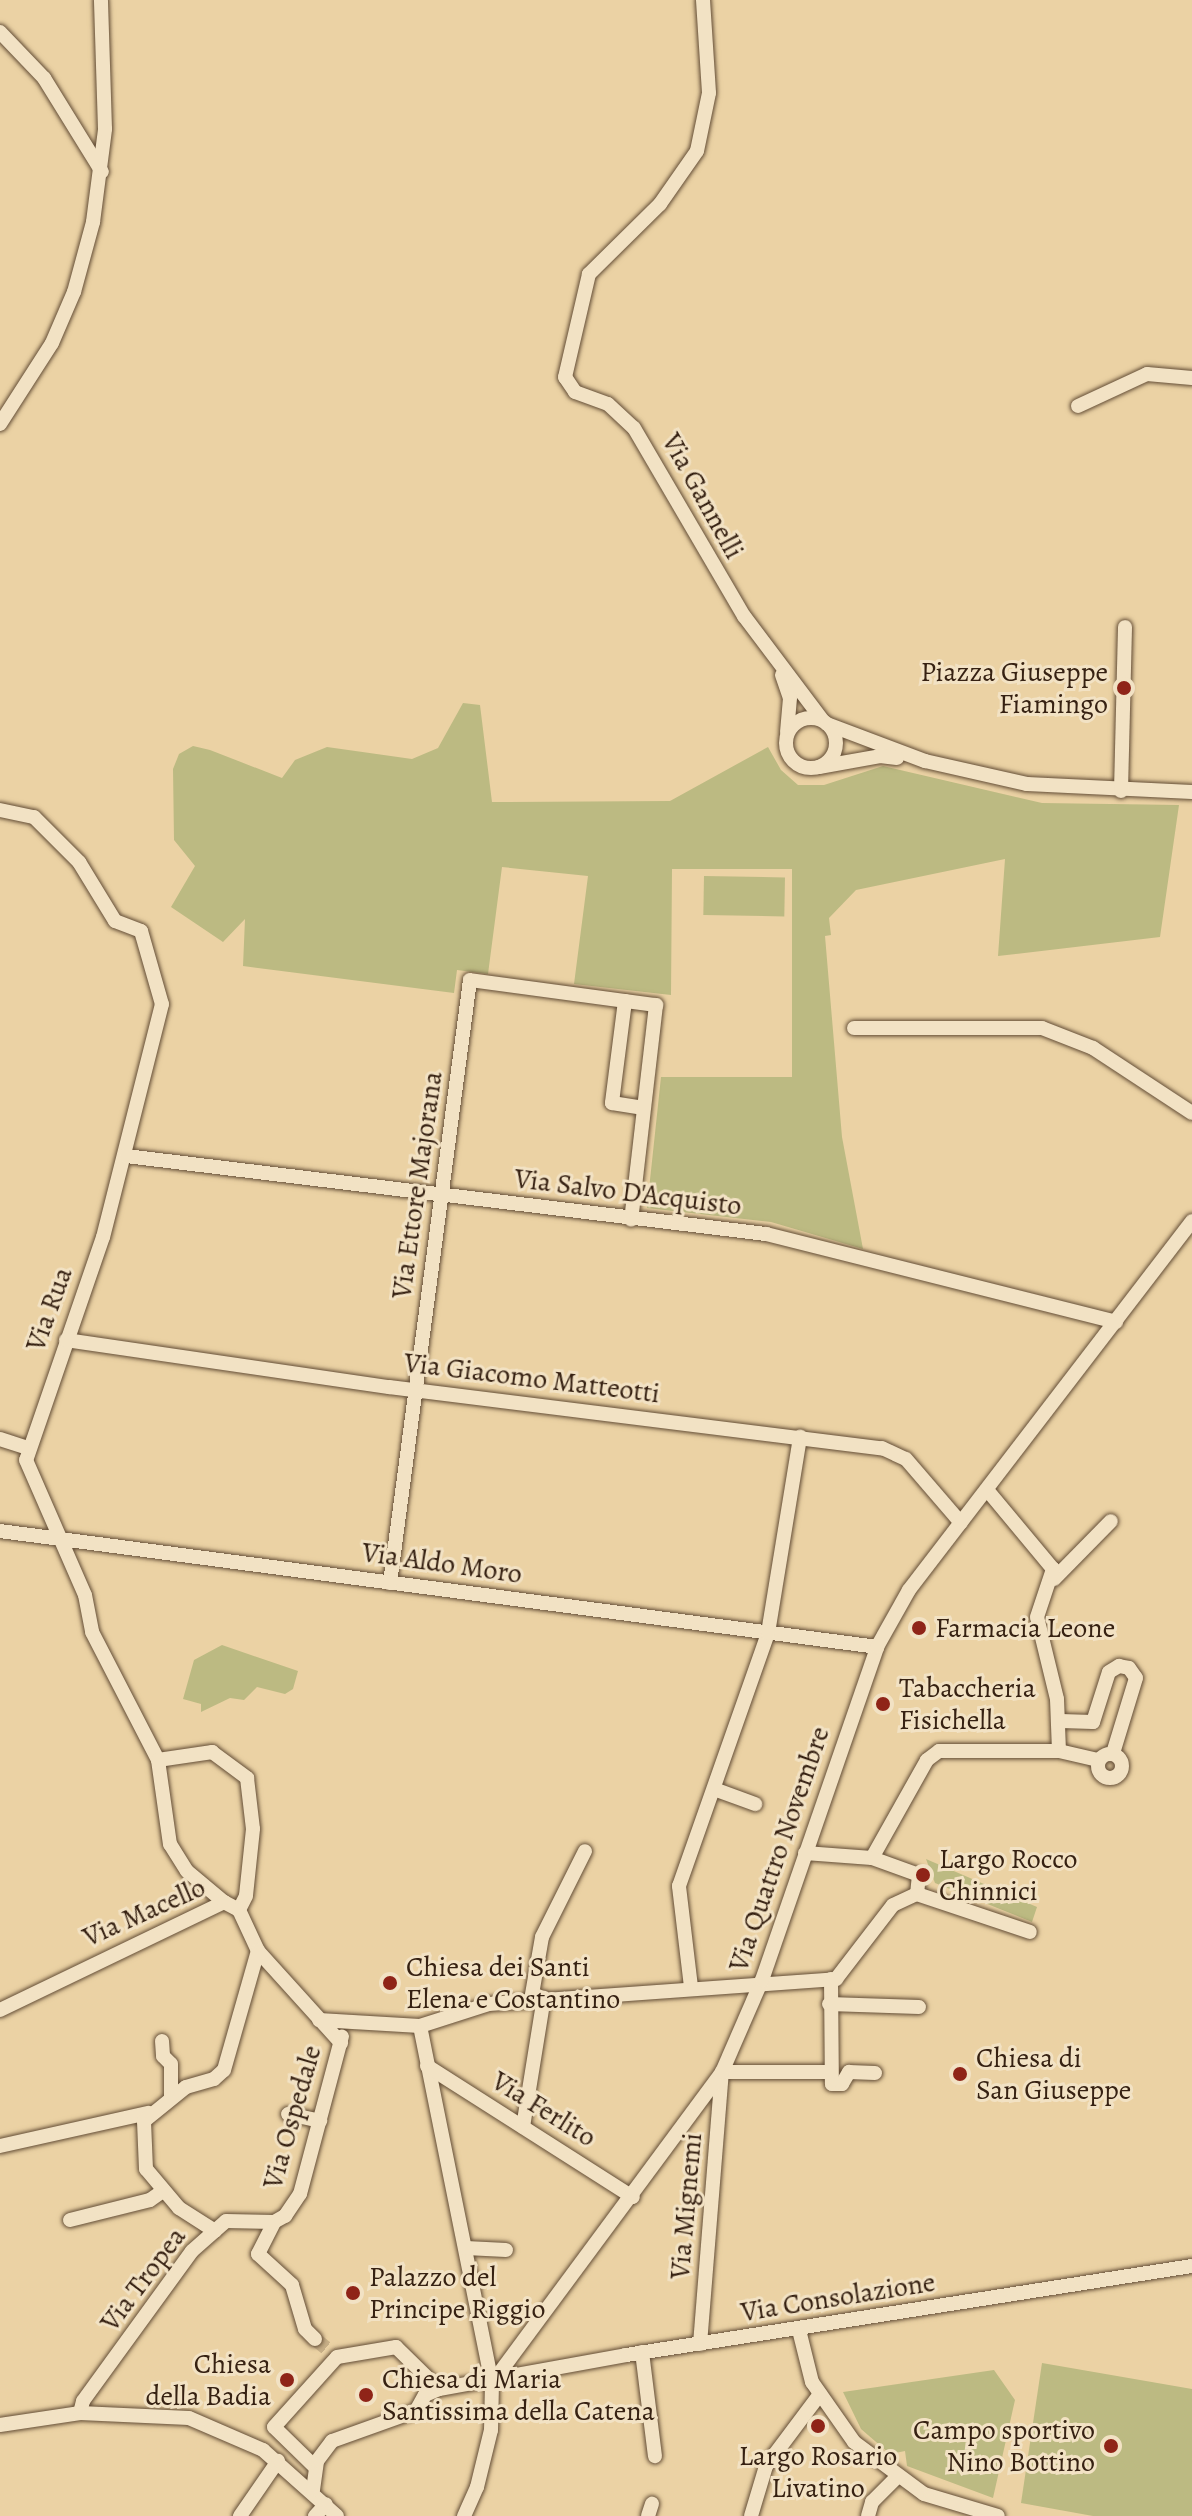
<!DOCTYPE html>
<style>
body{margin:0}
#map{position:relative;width:1192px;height:2516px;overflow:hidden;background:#ebd2a4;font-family:Alegreya,serif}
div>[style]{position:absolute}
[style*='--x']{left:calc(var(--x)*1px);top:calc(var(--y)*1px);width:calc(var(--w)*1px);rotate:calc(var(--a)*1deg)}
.green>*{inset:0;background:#bcba82;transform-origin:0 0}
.minor-tunnel>*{height:14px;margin-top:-7px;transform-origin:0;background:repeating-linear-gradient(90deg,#c7af87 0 14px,transparent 0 21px)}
.roads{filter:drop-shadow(0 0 2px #634d36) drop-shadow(0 0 2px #634d36)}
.minor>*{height:14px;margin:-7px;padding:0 7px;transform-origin:7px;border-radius:7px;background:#f2e2c4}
.minor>.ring{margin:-7px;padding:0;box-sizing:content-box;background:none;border:14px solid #f2e2c4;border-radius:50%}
.dots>*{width:22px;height:22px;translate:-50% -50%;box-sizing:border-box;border:4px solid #f2e2c4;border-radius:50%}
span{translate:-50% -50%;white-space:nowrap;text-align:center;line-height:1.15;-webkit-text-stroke:6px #f2e2c4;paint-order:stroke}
.street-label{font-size:28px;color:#362112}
.poi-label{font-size:28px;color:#362112}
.right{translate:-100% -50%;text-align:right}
.left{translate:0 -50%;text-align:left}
</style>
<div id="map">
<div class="green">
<i style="clip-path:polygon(463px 703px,480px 705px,492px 802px,670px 801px,768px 747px,781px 770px,798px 785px,824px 785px,883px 766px,1042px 803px,1179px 805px,1160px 937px,998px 956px,1005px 859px,856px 890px,829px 918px,831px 935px,825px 936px,842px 1137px,863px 1249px,771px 1222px,647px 1208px,661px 1077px,792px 1077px,792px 869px,672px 869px,671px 995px,574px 984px,588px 876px,502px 867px,488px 974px,457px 970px,454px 993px,243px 966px,245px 919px,223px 942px,171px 907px,195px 866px,174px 840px,173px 769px,179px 754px,193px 746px,210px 750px,282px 778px,295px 760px,327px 747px,412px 759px,438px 748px)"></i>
<i style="left:704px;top:876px;width:81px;height:39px;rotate:1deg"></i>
<i style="clip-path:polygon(222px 1645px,298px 1671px,293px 1689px,285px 1694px,257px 1687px,244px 1700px,230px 1698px,201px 1712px,201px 1704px,183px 1699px,194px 1660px)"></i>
<i style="clip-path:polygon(926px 1859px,1037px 1907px,1032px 1922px,935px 1883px)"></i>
<i style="clip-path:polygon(1042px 2363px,1192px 2389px,1192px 2516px,1093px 2516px,1021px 2503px)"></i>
<i style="clip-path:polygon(994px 2370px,1015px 2400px,993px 2498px,907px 2466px,905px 2451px,890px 2454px,861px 2429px,843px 2392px)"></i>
</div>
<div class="minor-tunnel">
<i style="--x:315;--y:2339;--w:21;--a:39"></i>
</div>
<div class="roads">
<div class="minor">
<i style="--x:703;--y:0;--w:93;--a:86.3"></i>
<i style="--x:709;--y:93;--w:59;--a:101.7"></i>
<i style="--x:697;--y:151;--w:65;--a:124.9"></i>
<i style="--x:660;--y:204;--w:100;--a:135.4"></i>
<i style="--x:589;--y:274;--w:106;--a:103.1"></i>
<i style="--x:565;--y:377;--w:18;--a:56"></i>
<i style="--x:575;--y:392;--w:35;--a:20"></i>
<i style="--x:608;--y:404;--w:35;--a:43"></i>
<i style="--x:634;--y:428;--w:218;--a:59.7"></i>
<i style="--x:744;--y:616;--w:131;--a:53"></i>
<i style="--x:0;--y:32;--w:64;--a:46.3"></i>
<i style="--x:44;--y:78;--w:110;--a:58.3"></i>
<i style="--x:1078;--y:406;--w:76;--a:-24.9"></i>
<i style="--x:1147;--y:374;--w:45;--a:5.1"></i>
<i style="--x:0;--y:424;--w:96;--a:-57.3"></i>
<i style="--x:52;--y:343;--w:56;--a:-66.7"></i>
<i style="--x:74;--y:292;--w:73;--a:-74.8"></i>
<i style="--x:93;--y:222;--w:94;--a:-82.6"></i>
<i style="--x:105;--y:129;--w:129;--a:-91.8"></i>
<i style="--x:782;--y:675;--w:24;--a:71"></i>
<i style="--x:790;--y:698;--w:34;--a:95"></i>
<i class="ring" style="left:786px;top:718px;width:36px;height:36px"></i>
<i style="--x:827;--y:724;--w:105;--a:20.7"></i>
<i style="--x:925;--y:761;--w:105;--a:12.7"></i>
<i style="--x:1027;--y:784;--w:165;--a:2.8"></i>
<i style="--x:819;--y:767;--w:62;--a:-10.2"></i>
<i style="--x:880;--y:756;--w:17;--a:7"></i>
<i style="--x:1121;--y:791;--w:164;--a:-88.6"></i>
<i style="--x:0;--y:810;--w:35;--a:12"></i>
<i style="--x:34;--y:817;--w:64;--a:45"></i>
<i style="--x:79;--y:862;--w:69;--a:58.6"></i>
<i style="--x:115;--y:921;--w:28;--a:21"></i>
<i style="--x:141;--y:931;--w:76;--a:74"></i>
<i style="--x:162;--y:1004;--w:240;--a:104.2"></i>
<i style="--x:103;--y:1237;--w:236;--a:109"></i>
<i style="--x:26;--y:1460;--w:147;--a:66.4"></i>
<i style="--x:85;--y:1595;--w:38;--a:79"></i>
<i style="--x:92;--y:1632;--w:144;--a:62.7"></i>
<i style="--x:158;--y:1760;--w:85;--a:81.9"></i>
<i style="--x:170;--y:1844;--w:32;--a:58"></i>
<i style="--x:187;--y:1871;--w:48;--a:40"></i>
<i style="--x:625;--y:1001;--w:103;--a:97.3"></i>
<i style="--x:612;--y:1103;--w:32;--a:9"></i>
<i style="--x:854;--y:1028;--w:188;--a:0"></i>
<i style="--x:1042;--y:1028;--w:55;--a:21.4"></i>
<i style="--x:1093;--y:1048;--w:118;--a:33.3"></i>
<i style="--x:126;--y:1156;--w:645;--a:6.95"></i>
<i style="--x:766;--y:1234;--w:361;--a:14.1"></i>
<i style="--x:66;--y:1340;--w:326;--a:8.3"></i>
<i style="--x:389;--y:1387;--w:497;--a:7.1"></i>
<i style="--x:882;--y:1448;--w:26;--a:25"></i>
<i style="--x:906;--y:1459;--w:84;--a:49.3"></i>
<i style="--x:0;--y:1439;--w:28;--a:18"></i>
<i style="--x:0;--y:1531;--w:885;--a:7.53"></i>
<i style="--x:1054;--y:1579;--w:81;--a:-45.5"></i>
<i style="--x:390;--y:1583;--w:608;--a:-82.44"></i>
<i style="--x:470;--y:980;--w:188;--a:7.7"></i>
<i style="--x:656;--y:1005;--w:216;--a:96.6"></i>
<i style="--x:1061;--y:1721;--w:32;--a:2"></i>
<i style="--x:1093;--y:1722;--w:52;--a:-72.3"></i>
<i style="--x:1109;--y:1672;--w:12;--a:-31"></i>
<i style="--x:1119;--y:1666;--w:10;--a:11"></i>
<i style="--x:1129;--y:1668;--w:12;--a:55"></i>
<i style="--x:1136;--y:1678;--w:78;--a:107"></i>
<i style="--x:1059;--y:1751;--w:40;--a:13"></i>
<i class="ring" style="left:1098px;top:1754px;width:10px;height:10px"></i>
<i style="--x:158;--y:1760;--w:55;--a:-8.4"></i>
<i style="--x:212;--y:1752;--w:44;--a:36.6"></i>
<i style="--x:247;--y:1778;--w:51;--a:83.3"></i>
<i style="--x:253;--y:1829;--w:67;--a:96"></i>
<i style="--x:246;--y:1896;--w:16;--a:117"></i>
<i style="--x:714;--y:1789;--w:44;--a:20.1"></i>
<i style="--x:805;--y:1853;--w:67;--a:4.3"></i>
<i style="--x:872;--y:1858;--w:112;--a:-60.7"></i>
<i style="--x:927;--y:1760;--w:15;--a:-37"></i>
<i style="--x:939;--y:1751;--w:120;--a:0"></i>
<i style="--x:1059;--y:1751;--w:52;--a:-92.2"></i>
<i style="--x:1057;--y:1699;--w:84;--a:-103.7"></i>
<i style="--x:1037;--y:1617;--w:51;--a:-71.6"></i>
<i style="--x:1053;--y:1569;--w:102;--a:-129.8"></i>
<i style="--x:872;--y:1858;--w:50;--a:19.9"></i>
<i style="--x:919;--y:1875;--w:19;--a:96"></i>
<i style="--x:831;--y:1979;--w:105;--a:89.5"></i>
<i style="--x:832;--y:2084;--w:10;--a:0"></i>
<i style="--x:842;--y:2084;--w:14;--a:-60"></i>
<i style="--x:849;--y:2072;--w:26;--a:2"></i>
<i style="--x:691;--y:1987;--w:102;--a:-96.8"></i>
<i style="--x:679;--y:1886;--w:268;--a:-70.6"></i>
<i style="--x:768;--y:1633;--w:199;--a:-80.7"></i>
<i style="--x:531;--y:2000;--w:64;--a:-80.1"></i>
<i style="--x:542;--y:1937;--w:96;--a:-63.4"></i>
<i style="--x:829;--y:2004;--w:90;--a:1.9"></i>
<i style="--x:0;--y:2010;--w:249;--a:-25.7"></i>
<i style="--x:224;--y:1902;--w:17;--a:28"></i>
<i style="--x:239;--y:1910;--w:45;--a:65.1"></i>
<i style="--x:258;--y:1951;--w:124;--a:47.9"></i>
<i style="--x:319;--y:2020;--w:101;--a:3.4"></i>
<i style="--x:420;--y:2026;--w:364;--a:78.6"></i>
<i style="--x:492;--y:2383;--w:47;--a:91.2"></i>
<i style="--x:491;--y:2430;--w:59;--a:103.8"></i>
<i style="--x:477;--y:2487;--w:32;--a:114"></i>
<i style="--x:420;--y:2026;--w:72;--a:-17.7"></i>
<i style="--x:489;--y:2004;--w:348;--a:-4.1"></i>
<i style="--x:836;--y:1979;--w:93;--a:-52.4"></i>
<i style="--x:893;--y:1905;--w:26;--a:-25"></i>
<i style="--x:917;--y:1894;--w:119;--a:18.6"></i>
<i style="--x:162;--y:2041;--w:15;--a:86"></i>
<i style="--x:163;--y:2056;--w:11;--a:45"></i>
<i style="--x:171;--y:2064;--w:34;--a:90"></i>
<i style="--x:427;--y:2066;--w:244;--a:32.5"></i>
<i style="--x:288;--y:2114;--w:33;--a:12"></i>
<i style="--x:523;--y:2127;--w:131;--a:-80.8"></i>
<i style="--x:0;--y:2146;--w:152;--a:-12.6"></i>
<i style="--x:70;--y:2220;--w:82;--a:-14"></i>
<i style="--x:150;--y:2200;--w:16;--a:-35"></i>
<i style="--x:215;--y:2231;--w:43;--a:-147.4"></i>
<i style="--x:179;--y:2208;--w:51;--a:-130.2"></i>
<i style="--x:146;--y:2169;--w:48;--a:-92.4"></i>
<i style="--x:144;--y:2121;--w:54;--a:-39"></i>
<i style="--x:186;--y:2087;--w:29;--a:-16"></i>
<i style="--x:214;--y:2079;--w:13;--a:-42"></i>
<i style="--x:224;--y:2070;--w:124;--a:-74.1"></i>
<i style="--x:466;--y:2248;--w:40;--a:2.9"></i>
<i style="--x:799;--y:2330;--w:54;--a:76"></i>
<i style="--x:812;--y:2382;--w:73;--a:55"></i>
<i style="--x:854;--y:2442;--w:87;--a:36.6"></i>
<i style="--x:924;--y:2494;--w:77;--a:16.6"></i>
<i style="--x:315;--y:2339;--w:14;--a:-135"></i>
<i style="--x:305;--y:2329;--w:46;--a:-106.5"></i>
<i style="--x:292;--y:2285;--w:46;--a:-137.6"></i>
<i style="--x:258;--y:2254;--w:36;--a:-63"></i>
<i style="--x:274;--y:2222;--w:13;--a:-29"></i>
<i style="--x:285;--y:2216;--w:27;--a:-56"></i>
<i style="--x:300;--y:2194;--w:163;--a:-75.1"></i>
<i style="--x:700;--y:2344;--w:273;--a:-85.4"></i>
<i style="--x:722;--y:2072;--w:109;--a:0"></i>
<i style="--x:642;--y:2352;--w:105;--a:82.9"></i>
<i style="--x:337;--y:2357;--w:60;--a:-9.6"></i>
<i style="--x:396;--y:2347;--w:60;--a:44.3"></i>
<i style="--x:492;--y:2383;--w:387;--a:-53.5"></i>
<i style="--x:722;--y:2072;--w:100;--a:-66.5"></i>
<i style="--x:762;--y:1980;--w:352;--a:-70.9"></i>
<i style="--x:877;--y:1647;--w:65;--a:-60.7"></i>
<i style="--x:909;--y:1590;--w:465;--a:-52.5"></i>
<i style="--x:80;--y:2413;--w:12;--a:-76"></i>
<i style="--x:83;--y:2401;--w:185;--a:-54"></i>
<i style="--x:192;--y:2251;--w:45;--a:-41.4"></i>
<i style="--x:226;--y:2221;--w:48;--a:1.2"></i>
<i style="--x:0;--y:2425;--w:81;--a:-8.5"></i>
<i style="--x:80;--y:2413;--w:109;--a:2.6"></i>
<i style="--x:189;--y:2418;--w:81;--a:23.4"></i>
<i style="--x:263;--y:2450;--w:99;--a:41.7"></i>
<i style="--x:315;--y:2467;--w:57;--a:-135.7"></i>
<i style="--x:274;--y:2427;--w:94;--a:-48"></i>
<i style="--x:313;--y:2490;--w:29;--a:-82"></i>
<i style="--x:317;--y:2461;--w:25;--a:-53"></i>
<i style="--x:332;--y:2441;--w:89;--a:-19.7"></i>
<i style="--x:416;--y:2411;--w:18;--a:-61"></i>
<i style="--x:425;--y:2395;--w:15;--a:-23"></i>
<i style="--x:439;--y:2389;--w:190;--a:-10.3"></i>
<i style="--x:626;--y:2355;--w:573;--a:-8.94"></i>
<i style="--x:240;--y:2516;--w:67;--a:-55.4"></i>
<i style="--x:315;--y:2516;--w:16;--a:-47"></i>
<i style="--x:648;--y:2516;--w:13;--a:-72"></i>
<i style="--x:751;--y:2516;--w:52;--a:-73.3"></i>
<i style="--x:766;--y:2466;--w:90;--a:-53.1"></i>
<i style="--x:868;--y:2516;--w:15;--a:-74"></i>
<i style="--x:872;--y:2502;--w:35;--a:-45"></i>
</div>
</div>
<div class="dots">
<i style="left:1124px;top:688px;background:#8f2418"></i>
<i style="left:919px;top:1628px;background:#8f2418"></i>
<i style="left:883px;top:1704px;background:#8f2418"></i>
<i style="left:923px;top:1875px;background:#8f2418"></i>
<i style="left:390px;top:1983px;background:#8f2418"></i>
<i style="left:960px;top:2074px;background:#8f2418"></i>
<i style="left:353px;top:2293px;background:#8f2418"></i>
<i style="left:287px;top:2380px;background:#8f2418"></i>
<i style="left:366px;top:2395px;background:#8f2418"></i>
<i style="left:818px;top:2426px;background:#8f2418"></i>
<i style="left:1111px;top:2446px;background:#8f2418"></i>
</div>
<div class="street-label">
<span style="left:703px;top:496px;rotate:61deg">Via Gannelli</span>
<span style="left:417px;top:1185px;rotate:-82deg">Via Ettore Majorana</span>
<span style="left:628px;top:1192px;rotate:7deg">Via Salvo D'Acquisto</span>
<span style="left:49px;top:1309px;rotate:-70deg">Via Rua</span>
<span style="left:532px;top:1378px;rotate:7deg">Via Giacomo Matteotti</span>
<span style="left:442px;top:1563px;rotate:8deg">Via Aldo Moro</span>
<span style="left:779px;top:1849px;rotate:-71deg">Via Quattro Novembre</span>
<span style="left:144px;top:1912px;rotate:-24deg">Via Macello</span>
<span style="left:544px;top:2109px;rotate:32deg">Via Ferlito</span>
<span style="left:292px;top:2117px;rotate:-74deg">Via Ospedale</span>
<span style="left:686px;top:2206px;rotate:-85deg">Via Mignemi</span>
<span style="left:143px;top:2279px;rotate:-53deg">Via Tropea</span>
<span style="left:838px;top:2297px;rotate:-9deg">Via Consolazione</span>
</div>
<div class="poi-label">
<span class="right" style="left:1108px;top:688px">Piazza Giuseppe<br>Fiamingo</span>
<span class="left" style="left:935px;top:1628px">Farmacia Leone</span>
<span class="left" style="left:899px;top:1704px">Tabaccheria<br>Fisichella</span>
<span class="left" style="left:939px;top:1875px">Largo Rocco<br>Chinnici</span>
<span class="left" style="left:406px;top:1983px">Chiesa dei Santi<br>Elena e Costantino</span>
<span class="left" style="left:976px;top:2074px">Chiesa di<br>San Giuseppe</span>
<span class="left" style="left:369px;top:2293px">Palazzo del<br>Principe Riggio</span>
<span class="right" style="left:271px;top:2380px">Chiesa<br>della Badia</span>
<span class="left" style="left:382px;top:2395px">Chiesa di Maria<br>Santissima della Catena</span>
<span class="right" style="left:1095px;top:2446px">Campo sportivo<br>Nino Bottino</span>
<span style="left:818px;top:2472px">Largo Rosario<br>Livatino</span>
</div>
</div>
